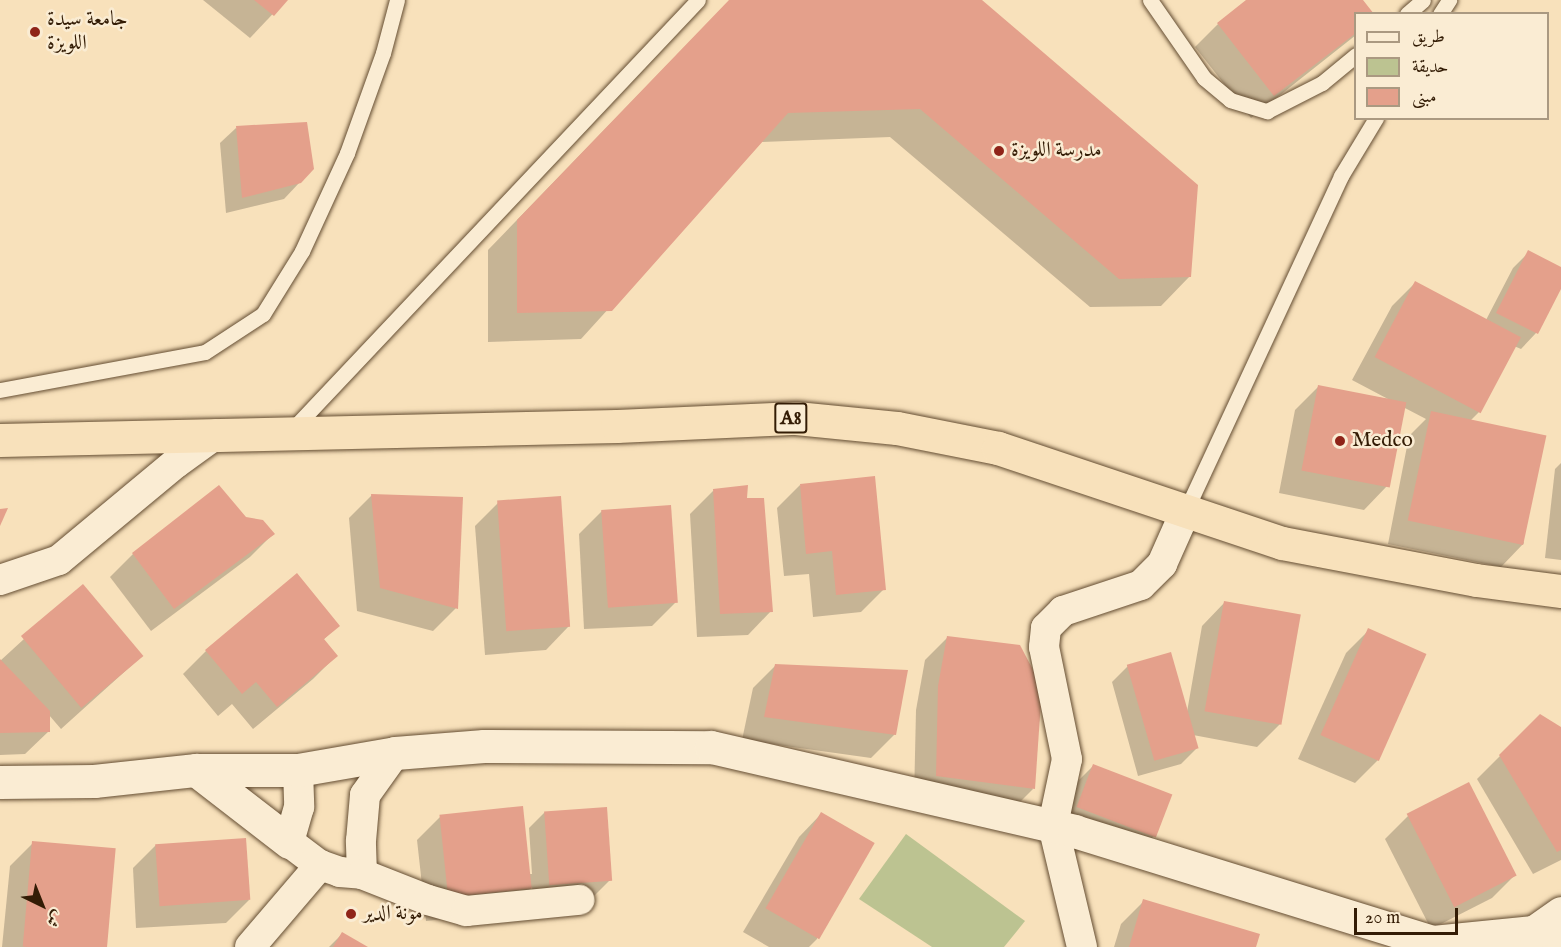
<!DOCTYPE html>
<meta charset="utf-8">
<style>
body{margin:0}
#map{position:relative;width:1561px;height:947px;overflow:hidden;background:#f8e1bb;font-family:"IM FELL English",Amiri,serif}
div>[style]{position:absolute}
[style*='--x']{left:calc(var(--x)*1px);top:calc(var(--y)*1px);width:calc(var(--w)*1px);rotate:calc(var(--a)*1deg)}
.green>*{inset:0;background:#bcc391}
.shadow>*{inset:0;background:#0003}
.building>*{inset:0;background:#e4a08b;transform-origin:0 0}
.roads{filter:drop-shadow(0 0 2px #644d32) drop-shadow(0 0 2px #644d32)}
.service>*{height:15px;margin:-7.5px;padding:0 7.5px;transform-origin:7.5px;border-radius:7.5px;background:#faecd3}
.minor>*{height:30px;margin:-15px;padding:0 15px;transform-origin:15px;border-radius:15px;background:#faecd3}
.tertiary>*{height:33px;margin:-16.5px;padding:0 16.5px;transform-origin:16.5px;border-radius:16.5px;background:#faecd3}
.secondary>*{height:33px;margin:-16.5px;padding:0 16.5px;transform-origin:16.5px;border-radius:16.5px;background:#faecd3}
.trunk>*{height:33px;margin:-16.5px;padding:0 16.5px;transform-origin:16.5px;border-radius:16.5px;background:#f8e1bb}
.dots>*{width:16px;height:16px;translate:-50% -50%;box-sizing:border-box;border:3px solid #faecd3;border-radius:50%}
span{translate:-50% -50%;white-space:nowrap;text-align:center;line-height:1.15;-webkit-text-stroke:5px #faecd3;paint-order:stroke}
.shield-label span{padding:2px 4px;background:#faecd3;border:2px solid;border-radius:4px;-webkit-text-stroke-width:0}
.shield-label{font-size:20px;color:#331c05;font-weight:700}
.poi-label{font-size:21px;color:#331c05}
.left{translate:0 -50%;text-align:left}
.legend{position:absolute;left:1354px;top:12px;width:195px;height:108px;box-sizing:border-box;background:#faecd3;border:2px solid #aa9981;margin:0;padding:8px 10px;list-style:none;font-size:18px;color:#331c05}
.legend li{display:flex;align-items:center;gap:12px;height:30px}
.legend b{width:30px;border:2px solid #aa9981}
.north{position:absolute;left:12px;top:875px;width:60px;height:60px;-webkit-text-stroke:4px #faecd3;paint-order:stroke;rotate:137deg;font-size:16px;font-weight:700;line-height:24px;text-align:center;color:#331c05}
.north::after{content:'';display:block;margin:auto;width:21px;height:27px;background:#331c05;clip-path:polygon(50% 0,100% 100%,50% 72%,0 100%)}
.scale{position:absolute;left:1354px;top:908px;width:104px;height:27px;box-sizing:border-box;border:3px solid #331c05;border-top:0;padding-left:8px;font-size:18px;line-height:21px;white-space:nowrap;color:#331c05;-webkit-text-stroke:4px #faecd3;paint-order:stroke}
</style>
<div id="map">
<div class="green">
<i style="clip-path:polygon(906px 834px,1025px 921px,1004px 947px,932px 947px,859px 899px)"></i>
</div>
<div class="shadow">
<i style="clip-path:polygon(203px 0,286px 0,250px 38px)"></i>
<i style="clip-path:polygon(730px 0,980px 0,1190px 276px,1161px 306px,1090px 307px,890px 137px,760px 142px,581px 339px,488px 342px,488px 250px)"></i>
<i style="clip-path:polygon(1249px 0,1361px 0,1356px 14px,1356px 35px,1251px 118px,1195px 47px,1218px 24px)"></i>
<i style="clip-path:polygon(236px 128px,300px 182px,284px 199px,226px 213px,220px 143px)"></i>
<i style="clip-path:polygon(1529px 252px,1561px 268px,1561px 286px,1536px 333px,1521px 349px,1514px 346px,1479px 412px,1470px 421px,1524px 543px,1501px 567px,1388px 544px,1409px 436px,1426px 419px,1403px 407px,1387px 486px,1364px 510px,1279px 493px,1295px 410px,1318px 387px,1388px 399px,1352px 380px,1392px 306px,1415px 283px,1486px 320px,1513px 268px)"></i>
<i style="clip-path:polygon(1561px 463px,1561px 560px,1545px 558px,1555px 469px)"></i>
<i style="clip-path:polygon(800px 485px,884px 589px,861px 612px,813px 617px,809px 574px,784px 576px,777px 508px)"></i>
<i style="clip-path:polygon(713px 491px,746px 499px,771px 611px,748px 635px,697px 637px,690px 514px)"></i>
<i style="clip-path:polygon(372px 495px,456px 608px,433px 631px,357px 611px,349px 518px)"></i>
<i style="clip-path:polygon(498px 503px,569px 626px,546px 650px,485px 655px,475px 526px)"></i>
<i style="clip-path:polygon(602px 511px,675px 603px,652px 626px,584px 629px,579px 534px)"></i>
<i style="clip-path:polygon(245px 518px,273px 534px,250px 557px,151px 631px,110px 577px,133px 554px)"></i>
<i style="clip-path:polygon(1225px 602px,1281px 723px,1257px 747px,1193px 735px,1197px 748px,1181px 764px,1138px 776px,1112px 682px,1128px 666px,1187px 712px,1202px 626px)"></i>
<i style="clip-path:polygon(338px 626px,323px 640px,336px 656px,313px 679px,253px 729px,232px 704px,218px 716px,183px 674px,206px 651px)"></i>
<i style="clip-path:polygon(1369px 630px,1378px 760px,1355px 783px,1298px 759px,1346px 653px)"></i>
<i style="clip-path:polygon(948px 637px,1033px 789px,1010px 812px,914px 799px,916px 710px,925px 660px)"></i>
<i style="clip-path:polygon(24px 639px,142px 656px,61px 729px,49px 715px,49px 731px,25px 754px,0 755px,0 661px)"></i>
<i style="clip-path:polygon(776px 665px,895px 734px,871px 758px,742px 740px,753px 688px)"></i>
<i style="clip-path:polygon(1561px 729px,1561px 860px,1533px 874px,1477px 779px,1500px 756px)"></i>
<i style="clip-path:polygon(1093px 766px,1155px 835px,1139px 851px,1062px 823px,1077px 782px)"></i>
<i style="clip-path:polygon(545px 812px,610px 880px,594px 896px,533px 900px,532px 887px,508px 912px,426px 921px,417px 840px,440px 817px,529px 874px,532px 874px,529px 828px)"></i>
<i style="clip-path:polygon(822px 813px,817px 939px,809px 947px,769px 947px,743px 932px,799px 837px)"></i>
<i style="clip-path:polygon(1408px 816px,1515px 875px,1492px 898px,1431px 929px,1385px 839px)"></i>
<i style="clip-path:polygon(33px 843px,105px 947px,2px 947px,10px 866px)"></i>
<i style="clip-path:polygon(156px 845px,249px 900px,226px 923px,136px 928px,133px 868px)"></i>
<i style="clip-path:polygon(1144px 901px,1255px 947px,1114px 947px,1121px 924px)"></i>
<i style="clip-path:polygon(342px 934px,365px 947px,329px 947px)"></i>
</div>
<div class="building">
<i style="clip-path:polygon(254px 0,288px 0,274px 16px)"></i>
<i style="clip-path:polygon(729px 0,982px 0,1198px 185px,1191px 277px,1119px 279px,920px 109px,788px 113px,612px 311px,517px 313px,517px 220px)"></i>
<i style="clip-path:polygon(1246px 0,1363px 0,1374px 14px,1356px 14px,1356px 33px,1274px 96px,1217px 23px)"></i>
<i style="clip-path:polygon(307px 122px,314px 169px,301px 183px,242px 198px,236px 126px)"></i>
<i style="clip-path:polygon(1528px 250px,1561px 267px,1561px 289px,1538px 334px,1496px 313px)"></i>
<i style="left:1415px;top:281px;width:120px;height:86px;rotate:28deg"></i>
<i style="left:1318px;top:385px;width:90px;height:87px;rotate:11deg"></i>
<i style="left:1431px;top:411px;width:118px;height:112px;rotate:12deg"></i>
<i style="clip-path:polygon(875px 476px,886px 590px,836px 595px,832px 551px,806px 554px,800px 484px)"></i>
<i style="clip-path:polygon(219px 485px,246px 517px,263px 520px,275px 534px,174px 609px,132px 553px)"></i>
<i style="clip-path:polygon(748px 485px,747px 498px,764px 498px,773px 612px,720px 614px,713px 489px)"></i>
<i style="clip-path:polygon(371px 494px,463px 497px,458px 609px,380px 588px)"></i>
<i style="left:561px;top:496px;width:131px;height:64px;rotate:86deg"></i>
<i style="left:671px;top:505px;width:98px;height:70px;rotate:86deg"></i>
<i style="clip-path:polygon(8px 508px,0 526px,0 509px)"></i>
<i style="clip-path:polygon(297px 573px,340px 626px,324px 639px,338px 656px,277px 707px,256px 682px,242px 694px,205px 650px)"></i>
<i style="left:83px;top:584px;width:94px;height:81px;rotate:50deg"></i>
<i style="left:1224px;top:601px;width:78px;height:112px;rotate:10deg"></i>
<i style="left:1368px;top:628px;width:64px;height:117px;rotate:24deg"></i>
<i style="clip-path:polygon(947px 636px,1020px 645px,1042px 687px,1035px 789px,936px 776px,938px 686px)"></i>
<i style="left:1171px;top:652px;width:100px;height:46px;rotate:74deg"></i>
<i style="clip-path:polygon(0 659px,50px 711px,50px 732px,0 733px)"></i>
<i style="clip-path:polygon(775px 664px,908px 670px,896px 735px,764px 717px)"></i>
<i style="clip-path:polygon(1540px 714px,1561px 727px,1561px 850px,1557px 852px,1499px 755px)"></i>
<i style="left:1093px;top:764px;width:85px;height:46px;rotate:21deg"></i>
<i style="left:1469px;top:782px;width:105px;height:70px;rotate:63deg"></i>
<i style="left:523px;top:806px;width:83px;height:84px;rotate:84deg"></i>
<i style="left:607px;top:807px;width:74px;height:63px;rotate:86deg"></i>
<i style="left:821px;top:812px;width:62px;height:111px;rotate:30deg"></i>
<i style="left:246px;top:838px;width:62px;height:91px;rotate:86deg"></i>
<i style="left:32px;top:841px;width:84px;height:106px;rotate:5deg"></i>
<i style="clip-path:polygon(1143px 899px,1260px 934px,1256px 947px,1129px 947px)"></i>
<i style="clip-path:polygon(342px 932px,368px 947px,333px 947px)"></i>
</div>
<div class="roads">
<div class="service">
<i style="--x:1150;--y:0;--w:95;--a:55.3"></i>
<i style="--x:1204;--y:78;--w:34;--a:40"></i>
<i style="--x:1230;--y:100;--w:39;--a:17"></i>
<i style="--x:1267;--y:111;--w:62;--a:-27"></i>
<i style="--x:1322;--y:83;--w:44;--a:-39.5"></i>
<i style="--x:1407;--y:14;--w:21;--a:-41"></i>
<i style="--x:1440;--y:14;--w:17;--a:-57"></i>
<i style="--x:0;--y:390;--w:208;--a:-10.5"></i>
<i style="--x:205;--y:352;--w:69;--a:-33.2"></i>
<i style="--x:263;--y:314;--w:74;--a:-58.2"></i>
<i style="--x:302;--y:251;--w:108;--a:-65.3"></i>
<i style="--x:347;--y:153;--w:106;--a:-70.2"></i>
<i style="--x:383;--y:53;--w:55;--a:-75.2"></i>
<i style="--x:290;--y:432;--w:594;--a:-46.64"></i>
<i style="--x:1186;--y:510;--w:368;--a:-65.1"></i>
<i style="--x:1341;--y:176;--w:68;--a:-58.9"></i>
</div>
<div class="minor">
<i style="--x:0;--y:580;--w:62;--a:-18.7"></i>
<i style="--x:59;--y:560;--w:152;--a:-39.7"></i>
<i style="--x:176;--y:463;--w:49;--a:-35.9"></i>
<i style="--x:298;--y:770;--w:37;--a:88"></i>
<i style="--x:299;--y:807;--w:36;--a:106"></i>
<i style="--x:289;--y:842;--w:39;--a:37"></i>
<i style="--x:320;--y:865;--w:21;--a:19"></i>
<i style="--x:340;--y:872;--w:22;--a:5"></i>
<i style="--x:362;--y:874;--w:33;--a:-92"></i>
<i style="--x:361;--y:841;--w:46;--a:-85"></i>
<i style="--x:365;--y:795;--w:52;--a:-54.5"></i>
<i style="--x:362;--y:874;--w:71;--a:21.5"></i>
<i style="--x:428;--y:900;--w:40;--a:16"></i>
<i style="--x:466;--y:911;--w:114;--a:-5.6"></i>
<i style="--x:250;--y:947;--w:108;--a:-49.5"></i>
<i style="--x:1082;--y:947;--w:125;--a:-103.4"></i>
<i style="--x:1053;--y:825;--w:67;--a:-78"></i>
<i style="--x:1067;--y:759;--w:114;--a:-101.6"></i>
<i style="--x:1044;--y:647;--w:19;--a:-84"></i>
<i style="--x:1046;--y:628;--w:24;--a:-45"></i>
<i style="--x:1063;--y:611;--w:82;--a:-18.4"></i>
<i style="--x:1141;--y:585;--w:30;--a:-45"></i>
<i style="--x:1162;--y:564;--w:59;--a:-66"></i>
</div>
<div class="tertiary">
<i style="--x:196;--y:770;--w:118;--a:37.7"></i>
<i style="--x:0;--y:782;--w:94;--a:-0.6"></i>
<i style="--x:94;--y:781;--w:103;--a:-6.2"></i>
<i style="--x:196;--y:770;--w:102;--a:0"></i>
<i style="--x:298;--y:770;--w:98;--a:-9.9"></i>
<i style="--x:395;--y:753;--w:89;--a:-4.5"></i>
<i style="--x:484;--y:746;--w:227;--a:0.3"></i>
<i style="--x:711;--y:747;--w:373;--a:13"></i>
<i style="--x:1074;--y:831;--w:376;--a:17.2"></i>
<i style="--x:1433;--y:942;--w:9;--a:32"></i>
<i style="--x:1433;--y:942;--w:101;--a:-5.7"></i>
<i style="--x:1534;--y:932;--w:28;--a:18"></i>
</div>
<div class="secondary">
<i style="--x:1529;--y:947;--w:16;--a:-72"></i>
<i style="--x:1534;--y:932;--w:33;--a:-35"></i>
</div>
<div class="trunk">
<i style="--x:0;--y:440;--w:617;--a:-1.3"></i>
<i style="--x:617;--y:426;--w:179;--a:-2.6"></i>
<i style="--x:796;--y:418;--w:101;--a:5.7"></i>
<i style="--x:897;--y:428;--w:103;--a:11.2"></i>
<i style="--x:998;--y:448;--w:299;--a:18.5"></i>
<i style="--x:1282;--y:543;--w:197;--a:10.8"></i>
<i style="--x:1476;--y:580;--w:86;--a:7.4"></i>
</div>
</div>
<div class="dots">
<i style="left:35px;top:32px;background:#8f2418"></i>
<i style="left:999px;top:151px;background:#8f2418"></i>
<i style="left:1340px;top:441px;background:#8f2418"></i>
<i style="left:351px;top:914px;background:#8f2418"></i>
</div>
<div class="shield-label">
<span style="left:791px;top:418px">A8</span>
</div>
<div class="poi-label">
<span class="left" style="left:47px;top:32px">جامعة سيدة<br>اللويزة</span>
<span class="left" style="left:1011px;top:151px">مدرسة اللويزة</span>
<span class="left" style="left:1352px;top:441px">Medco</span>
<span class="left" style="left:363px;top:914px">مونة الدير</span>
</div>
<ul class="legend">
<li><b style="height:8px;background:#faecd3"></b>طريق</li>
<li><b style="height:16px;background:#bcc391"></b>حديقة</li>
<li><b style="height:16px;background:#e4a08b"></b>مبنى</li>
</ul>
<div class="north">ش</div>
<div class="scale">20 m</div>
</div>
